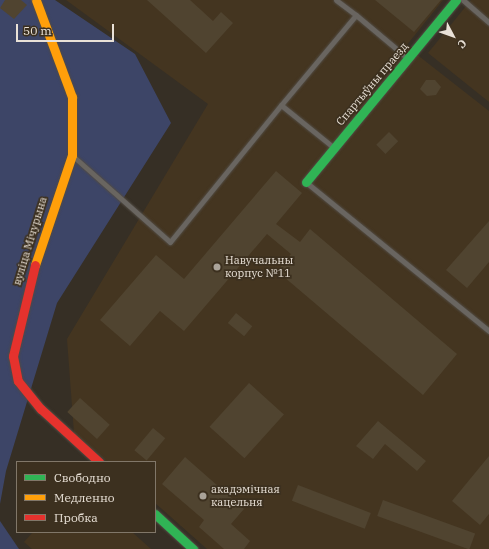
<!DOCTYPE html>
<meta charset="utf-8">
<style>
body{margin:0}
#map{position:relative;width:489px;height:549px;overflow:hidden;background:#362f25;font-family:"IBM Plex Serif",serif}
div>[style]{position:absolute}
[style*='--x']{left:calc(var(--x)*1px);top:calc(var(--y)*1px);width:calc(var(--w)*1px);rotate:calc(var(--a)*1deg)}
.built>*{inset:0;background:#443520}
.green>*{inset:0;background:#3d4567}
.building>*{inset:0;background:#504430;transform-origin:0 0}
.roads{filter:drop-shadow(0 0 1px #514b43) drop-shadow(0 0 1px #514b43)}
.lane>*{height:5px;margin:-2.5px;padding:0 2.5px;transform-origin:2.5px;border-radius:2.5px;background:#696560}
.fast>*{height:9px;margin:-4.5px;padding:0 4.5px;transform-origin:4.5px;border-radius:4.5px;background:#30b455}
.slow>*{height:9px;margin:-4.5px;padding:0 4.5px;transform-origin:4.5px;border-radius:4.5px;background:#ff9f0a}
.jam>*{height:9px;margin:-4.5px;padding:0 4.5px;transform-origin:4.5px;border-radius:4.5px;background:#e5322d}
.dots>*{width:11px;height:11px;translate:-50% -50%;box-sizing:border-box;border:2px solid #3c301f;border-radius:50%}
span{translate:-50% -50%;white-space:nowrap;text-align:center;line-height:1.15;-webkit-text-stroke:3.5px #3c301f;paint-order:stroke}
.street-label{font-size:11px;color:#e9e1d7}
.poi-label{font-size:11px;color:#e9e1d7}
.left{translate:0 -50%;text-align:left}
.legend{position:absolute;left:16px;top:461px;width:140px;height:72px;box-sizing:border-box;background:#3c301f;border:1px solid #817769;margin:0;padding:5px 7px;list-style:none;font-size:12px;color:#e9e1d7}
.legend li{display:flex;align-items:center;gap:8px;height:20px}
.legend b{width:20px;border:1px solid #817769}
.north{position:absolute;left:433px;top:16px;width:40px;height:40px;-webkit-text-stroke:3px #3c301f;paint-order:stroke;rotate:131deg;font-size:11px;font-weight:700;line-height:16px;text-align:center;color:#e9e1d7}
.north::after{content:'';display:block;margin:auto;width:14px;height:18px;background:#e9e1d7;clip-path:polygon(50% 0,100% 100%,50% 72%,0 100%)}
.scale{position:absolute;left:16px;top:24px;width:98px;height:18px;box-sizing:border-box;border:2px solid #e9e1d7;border-top:0;padding-left:5px;font-size:12px;line-height:14px;white-space:nowrap;color:#e9e1d7;-webkit-text-stroke:3px #3c301f;paint-order:stroke}
</style>
<div id="map">
<div class="built">
<i style="clip-path:polygon(66px 0,443px 0,406px 46px,489px 111px,489px 549px,207px 549px,155px 503px,155px 462px,107px 462px,74px 433px,67px 339px,208px 104px)"></i>
<i style="clip-path:polygon(471px 0,489px 0,489px 102px,428px 53px)"></i>
<i style="clip-path:polygon(33px 532px,132px 532px,151px 549px,32px 549px,24px 542px)"></i>
</div>
<div class="green">
<i style="clip-path:polygon(0 0,55px 0,135px 54px,171px 123px,57px 303px,6px 471px,0 504px)"></i>
<i style="clip-path:polygon(0 521px,19px 549px,0 549px)"></i>
</div>
<div class="building">
<i style="clip-path:polygon(5px 0,21px 0,27px 5px,14px 19px,0 8px)"></i>
<i style="clip-path:polygon(147px 0,190px 0,213px 21px,221px 12px,233px 23px,206px 53px)"></i>
<i style="clip-path:polygon(375px 0,441px 0,414px 32px)"></i>
<i style="clip-path:polygon(426px 80px,435px 80px,441px 87px,436px 95px,427px 96px,420px 89px)"></i>
<i style="left:389px;top:132px;width:13px;height:18px;rotate:45deg"></i>
<i style="clip-path:polygon(276px 171px,302px 193px,276px 224px,300px 242px,310px 229px,457px 354px,423px 395px,277px 271px,291px 254px,267px 234px,184px 331px,160px 311px,130px 346px,100px 320px,156px 255px,184px 279px)"></i>
<i style="clip-path:polygon(489px 221px,489px 262px,467px 288px,446px 270px)"></i>
<i style="left:236px;top:313px;width:21px;height:13px;rotate:39deg"></i>
<i style="left:249px;top:383px;width:47px;height:59px;rotate:42deg"></i>
<i style="left:80px;top:398px;width:40px;height:19px;rotate:42deg"></i>
<i style="clip-path:polygon(378px 421px,426px 461px,417px 471px,385px 444px,373px 459px,356px 446px)"></i>
<i style="left:153px;top:428px;width:16px;height:29px;rotate:40deg"></i>
<i style="clip-path:polygon(489px 456px,489px 514px,480px 525px,452px 501px)"></i>
<i style="clip-path:polygon(185px 457px,244px 509px,231px 524px,250px 541px,244px 549px,224px 549px,199px 527px,204px 520px,162px 484px)"></i>
<i style="left:298px;top:485px;width:78px;height:17px;rotate:21deg"></i>
<i style="left:383px;top:500px;width:98px;height:17px;rotate:20deg"></i>
</div>
<div class="roads">
<div class="lane">
<i style="--x:336;--y:0;--w:25;--a:37"></i>
<i style="--x:463;--y:0;--w:35;--a:41"></i>
<i style="--x:281;--y:105;--w:117;--a:-50.2"></i>
<i style="--x:356;--y:15;--w:65;--a:40"></i>
<i style="--x:74;--y:157;--w:128;--a:41.5"></i>
<i style="--x:170;--y:242;--w:176;--a:-51"></i>
<i style="--x:281;--y:105;--w:67;--a:38.9"></i>
<i style="--x:307;--y:183;--w:235;--a:39.1"></i>
</div>
<div class="fast">
<i style="--x:306;--y:182;--w:236;--a:-50.5"></i>
<i style="--x:155;--y:514;--w:52;--a:42.6"></i>
</div>
<div class="slow">
<i style="--x:35;--y:265;--w:116;--a:-71.4"></i>
<i style="--x:72;--y:155;--w:58;--a:-90"></i>
<i style="--x:72;--y:97;--w:103;--a:-110.4"></i>
</div>
<div class="jam">
<i style="--x:35;--y:265;--w:94;--a:103.6"></i>
<i style="--x:13;--y:356;--w:25;--a:79"></i>
<i style="--x:18;--y:381;--w:36;--a:51"></i>
<i style="--x:41;--y:409;--w:79;--a:42.4"></i>
</div>
</div>
<div class="dots">
<i style="left:217px;top:267px;background:#aaa399"></i>
<i style="left:203px;top:496px;background:#aaa399"></i>
</div>
<div class="street-label">
<span style="left:372px;top:84px;rotate:-50deg">Спартыўны праезд</span>
<span style="left:30px;top:241px;rotate:-73deg">вуліца Мічурына</span>
</div>
<div class="poi-label">
<span class="left" style="left:225px;top:267px">Навучальны<br>корпус №11</span>
<span class="left" style="left:211px;top:496px">акадэмічная<br>кацельня</span>
</div>
<ul class="legend">
<li><b style="height:5px;background:#30b455"></b>Свободно</li>
<li><b style="height:5px;background:#ff9f0a"></b>Медленно</li>
<li><b style="height:5px;background:#e5322d"></b>Пробка</li>
</ul>
<div class="north">С</div>
<div class="scale">50 m</div>
</div>
